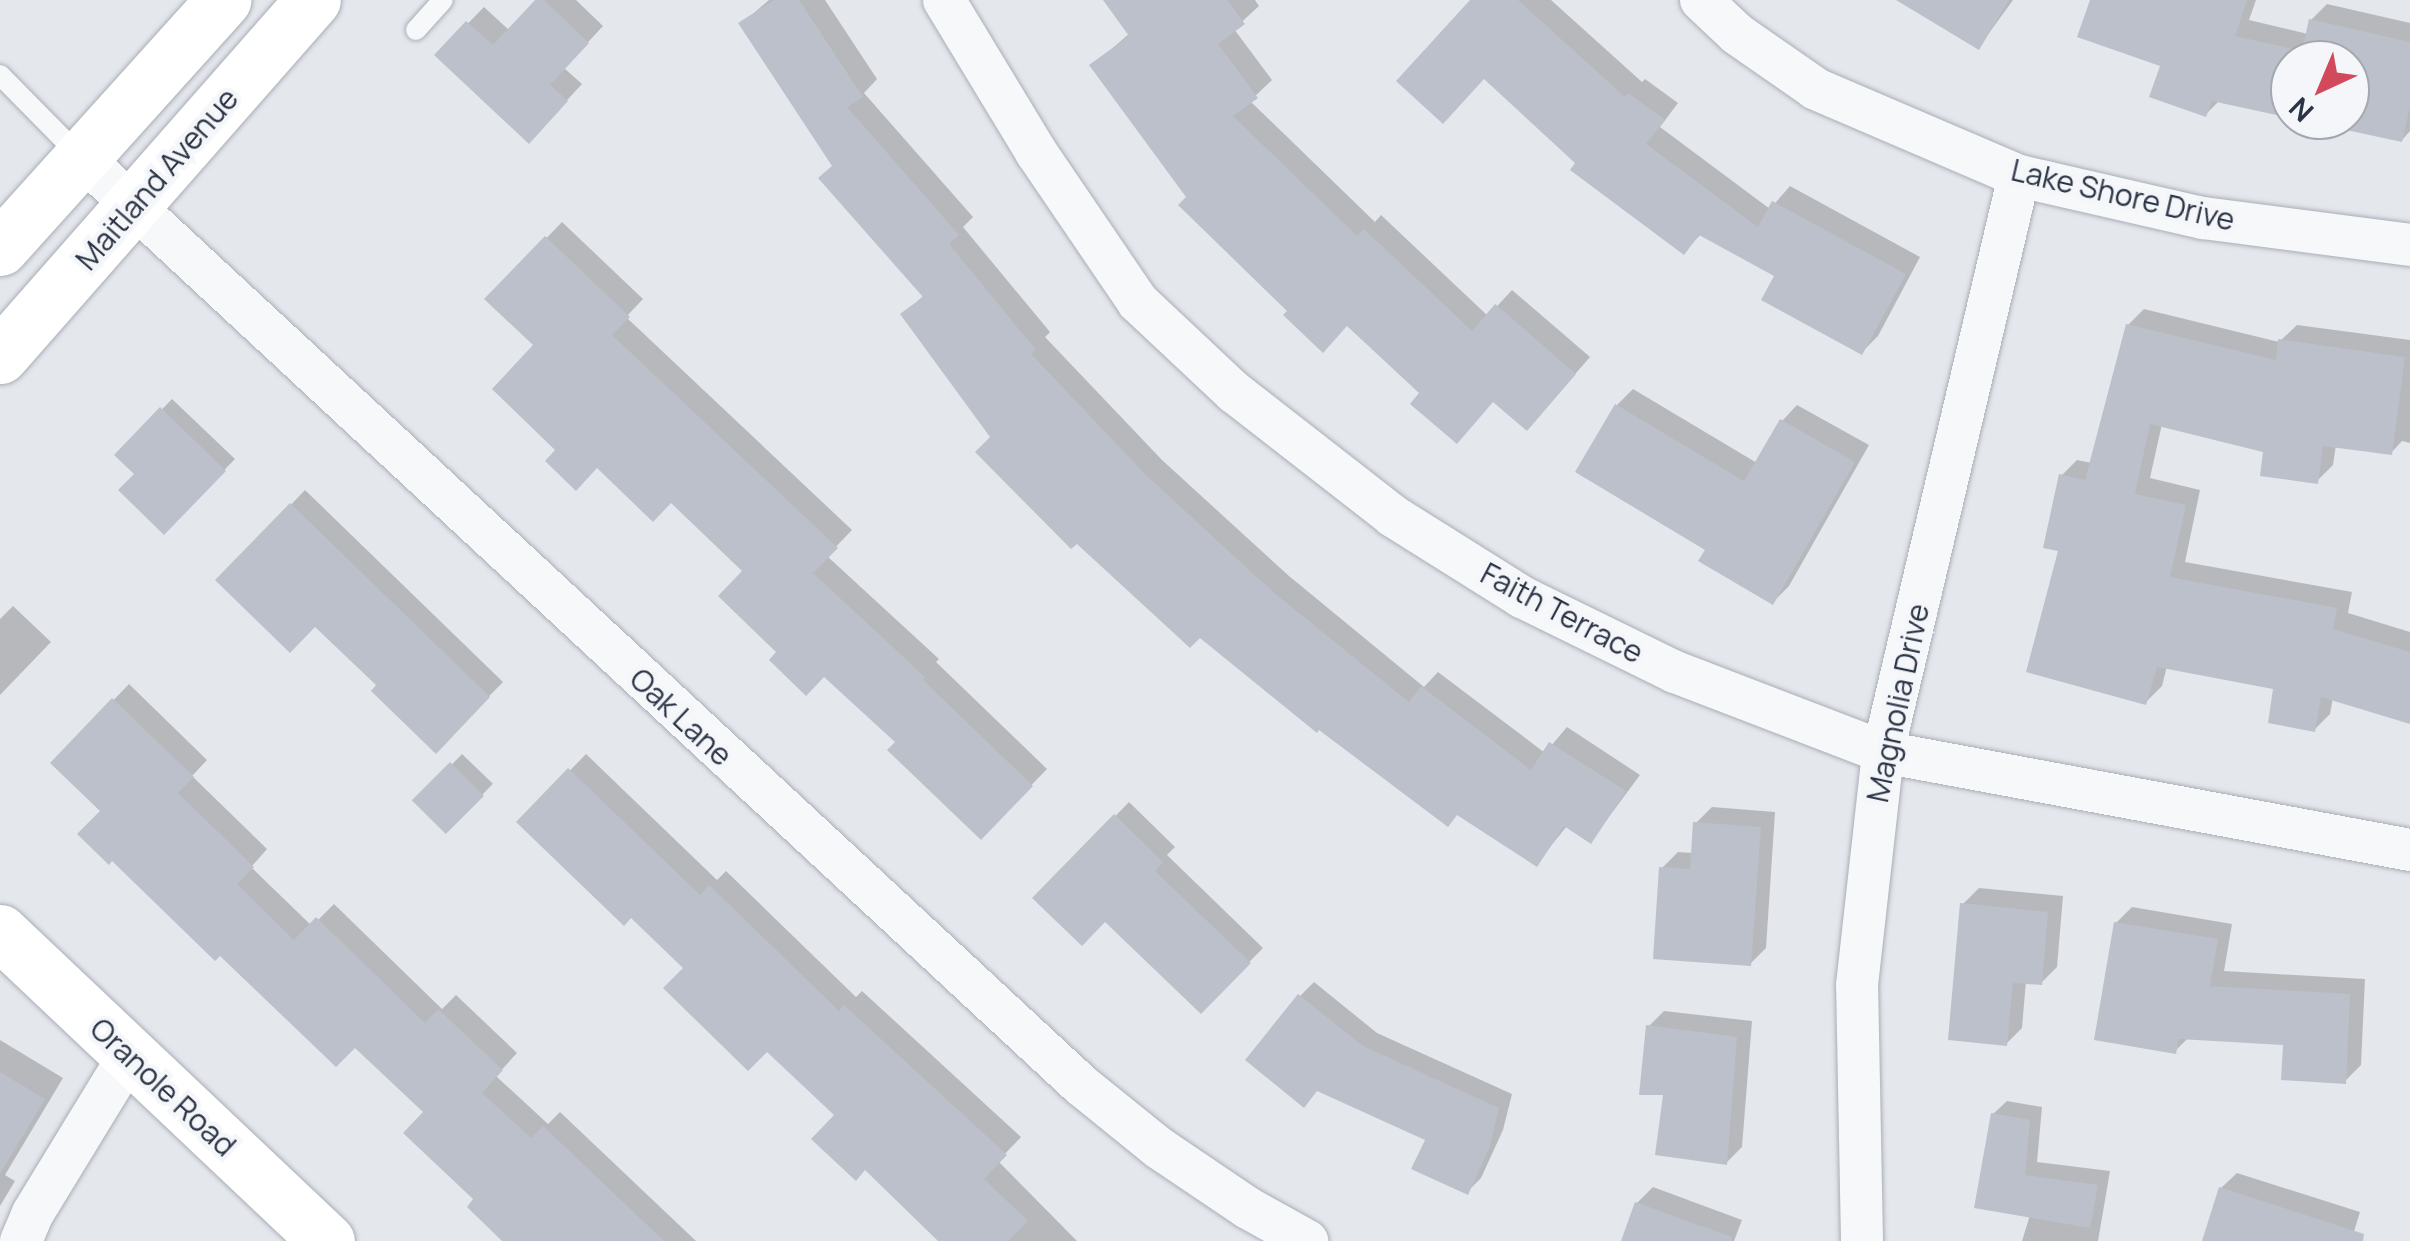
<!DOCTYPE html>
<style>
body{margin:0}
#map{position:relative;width:2410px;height:1241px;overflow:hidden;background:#e4e7ec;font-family:Manrope,sans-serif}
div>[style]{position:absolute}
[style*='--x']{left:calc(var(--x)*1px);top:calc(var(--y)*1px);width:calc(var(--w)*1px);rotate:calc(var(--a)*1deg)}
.shadow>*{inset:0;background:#0003;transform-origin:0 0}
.building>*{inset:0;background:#bbc0ca;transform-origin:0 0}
.roads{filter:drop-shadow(0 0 2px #a9aeb7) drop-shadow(0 0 2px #a9aeb7)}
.lane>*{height:20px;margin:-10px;padding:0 10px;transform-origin:10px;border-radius:10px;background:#f7f8fa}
.street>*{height:42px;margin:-21px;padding:0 21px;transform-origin:21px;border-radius:21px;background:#f7f8fa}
.secondary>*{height:55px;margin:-27.5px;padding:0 27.5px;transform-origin:27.5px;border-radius:27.5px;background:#fff}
span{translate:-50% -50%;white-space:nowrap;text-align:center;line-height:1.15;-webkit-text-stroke:9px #f4f6f9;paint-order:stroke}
.street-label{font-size:30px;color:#2b3445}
.north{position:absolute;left:2270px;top:40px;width:100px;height:100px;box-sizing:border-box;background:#f4f6f9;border:2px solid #a4a8b1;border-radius:50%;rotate:224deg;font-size:28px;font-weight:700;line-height:40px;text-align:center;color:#2b3445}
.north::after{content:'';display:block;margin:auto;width:35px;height:45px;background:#d1495b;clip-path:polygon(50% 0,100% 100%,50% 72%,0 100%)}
</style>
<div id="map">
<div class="shadow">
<i style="clip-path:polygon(538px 0,576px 0,603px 26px,564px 68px,582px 84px,544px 125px,437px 55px,484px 7px,510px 31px)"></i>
<i style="clip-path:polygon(769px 0,825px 0,877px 79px,864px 93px,973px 217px,963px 227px,1050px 332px,1045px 337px,1162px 460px,1289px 576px,1424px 687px,1438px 672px,1545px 753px,1567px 727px,1640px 775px,1591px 841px,1567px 826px,1537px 863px,994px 437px,904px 315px,924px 295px,741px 24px)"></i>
<i style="clip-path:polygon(1106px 0,1255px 0,1259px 6px,1234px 29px,1272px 80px,1250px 101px,1375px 222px,1381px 215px,1488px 316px,1512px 290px,1590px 357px,1543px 411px,1495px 400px,1423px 393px,1348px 323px,1291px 311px,1189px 197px,1092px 66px,1130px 33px)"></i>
<i style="clip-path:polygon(1473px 0,1551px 0,1642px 82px,1645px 79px,1678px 103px,1660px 127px,1770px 209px,1790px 186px,1920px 257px,1878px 336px,1862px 352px,1777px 275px,1702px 233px,1684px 252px,1579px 162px)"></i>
<i style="clip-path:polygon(1900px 0,2013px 0,1979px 47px)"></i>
<i style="clip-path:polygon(2092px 0,2256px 0,2249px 20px,2308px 34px,2311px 20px,2327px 4px,2410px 23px,2410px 131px,2402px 140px,2311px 120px,2350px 120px,2350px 60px,2290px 60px,2290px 115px,2220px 100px,2206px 114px,2163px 64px)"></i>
<i style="clip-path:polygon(562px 222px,643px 299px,626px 317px,852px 530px,827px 556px,939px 659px,936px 662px,1047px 769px,981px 837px,898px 742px,824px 674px,779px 652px,746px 571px,672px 500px,559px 450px,537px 345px,488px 299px)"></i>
<i style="clip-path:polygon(2144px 309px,2279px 342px,2297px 325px,2410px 340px,2410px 443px,2402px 441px,2391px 453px,2336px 445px,2333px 465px,2317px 481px,2266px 450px,2162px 424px,2150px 478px,2200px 490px,2185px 562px,2352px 592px,2348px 613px,2410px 632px,2410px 721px,2333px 698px,2330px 714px,2314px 730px,2276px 687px,2167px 666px,2162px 686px,2146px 702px,2061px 549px,2061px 476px,2077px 460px,2092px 463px,2128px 325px)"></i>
<i style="clip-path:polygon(1633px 389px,1757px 463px,1782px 421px,1797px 405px,1869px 445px,1789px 586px,1773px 602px,1709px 549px,1578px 471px,1617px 405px)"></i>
<i style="clip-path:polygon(172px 399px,235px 459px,164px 532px,138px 474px,118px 455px)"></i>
<i style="clip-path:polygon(305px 490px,503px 682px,436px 750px,379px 685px,316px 624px,219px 580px)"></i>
<i style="clip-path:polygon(13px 606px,51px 642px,0 695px,0 619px)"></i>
<i style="clip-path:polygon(129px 684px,207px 760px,192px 776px,267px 849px,251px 867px,312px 926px,334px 904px,442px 1009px,456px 995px,517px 1053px,496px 1076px,548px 1124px,560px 1112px,696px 1241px,506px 1241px,427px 1112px,53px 763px)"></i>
<i style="left:462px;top:754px;width:43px;height:66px;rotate:44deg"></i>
<i style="clip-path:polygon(586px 754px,717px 880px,726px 871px,856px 997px,862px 991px,1021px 1137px,998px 1161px,1077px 1241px,940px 1241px,837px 1115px,631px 915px,520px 822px)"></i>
<i style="clip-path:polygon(1129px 802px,1175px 847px,1167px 855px,1263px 948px,1201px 1011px,1106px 919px,1036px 898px)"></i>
<i style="clip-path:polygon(1712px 807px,1775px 812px,1766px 948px,1750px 964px,1662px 868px,1678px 852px,1693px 853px,1696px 823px)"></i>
<i style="clip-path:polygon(1979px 888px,2063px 896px,2057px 967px,2041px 983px,2026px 981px,2022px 1028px,2006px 1044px,1963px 904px)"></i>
<i style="clip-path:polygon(2132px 907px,2232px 924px,2224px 971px,2365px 979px,2361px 1065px,2345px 1081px,2286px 1043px,2189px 1037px,2175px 1051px,2116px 923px)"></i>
<i style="clip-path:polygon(1314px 982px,1377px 1033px,1512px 1094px,1503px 1130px,1481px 1178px,1467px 1192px,1428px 1138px,1300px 996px)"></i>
<i style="clip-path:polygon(1664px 1011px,1752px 1021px,1742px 1147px,1726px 1163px,1666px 1093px,1648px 1027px)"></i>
<i style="clip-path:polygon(0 1040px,63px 1078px,5px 1175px,15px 1181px,0 1206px)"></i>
<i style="clip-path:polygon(2007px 1101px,2042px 1107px,2037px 1162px,2110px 1171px,2098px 1241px,2022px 1241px,2030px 1215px,1993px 1114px)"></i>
<i style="clip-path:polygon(2237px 1173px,2360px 1212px,2351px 1241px,2204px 1241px,2221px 1188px)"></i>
<i style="clip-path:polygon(1653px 1187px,1742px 1220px,1734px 1241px,1624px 1241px,1637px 1203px)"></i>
</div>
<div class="building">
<i style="clip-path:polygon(535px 0,544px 0,589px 43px,550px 85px,568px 101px,529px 144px,434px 55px,466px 21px,493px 45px)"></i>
<i style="clip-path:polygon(774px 0,799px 0,863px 97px,847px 107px,959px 235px,949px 244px,1036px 350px,1031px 354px,1146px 475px,1273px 592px,1409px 702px,1421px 686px,1531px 770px,1549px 742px,1626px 791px,1591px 844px,1564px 826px,1537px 867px,1457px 815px,1448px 827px,1319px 730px,1317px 733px,1200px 638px,1190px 648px,1077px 544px,1071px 549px,975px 452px,990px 437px,900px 314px,923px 297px,818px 178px,832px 166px,738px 23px)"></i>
<i style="clip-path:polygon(1103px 0,1227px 0,1245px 24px,1218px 44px,1258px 98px,1233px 116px,1357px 236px,1364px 229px,1472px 331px,1495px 304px,1576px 374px,1527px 431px,1493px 402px,1457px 444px,1410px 404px,1419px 393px,1347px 326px,1323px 353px,1283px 315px,1287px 311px,1178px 205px,1186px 197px,1089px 65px,1129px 36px)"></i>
<i style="clip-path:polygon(1470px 0,1518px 0,1625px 97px,1628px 93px,1665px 120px,1646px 144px,1758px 227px,1772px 201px,1906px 274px,1862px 355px,1761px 300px,1774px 276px,1699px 235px,1684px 255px,1570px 170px,1575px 163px,1484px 79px,1443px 124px,1396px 81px)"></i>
<i style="clip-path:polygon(1896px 0,2009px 0,1979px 50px)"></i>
<i style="clip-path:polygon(2090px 0,2247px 0,2235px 36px,2302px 51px,2309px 19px,2410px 42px,2410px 107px,2402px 142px,2300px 120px,2350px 120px,2350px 60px,2290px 60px,2290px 118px,2212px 101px,2206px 117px,2149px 97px,2160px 66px,2077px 37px)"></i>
<i style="clip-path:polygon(545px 236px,630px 317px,612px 335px,838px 548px,813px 573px,925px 677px,923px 680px,1033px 786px,981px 840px,887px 750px,895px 742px,824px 677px,806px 696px,769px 660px,776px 652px,718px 596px,742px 571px,671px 503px,653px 522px,597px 468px,576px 491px,545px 461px,555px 450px,492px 389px,533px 345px,484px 299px)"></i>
<i style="clip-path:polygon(2126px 324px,2276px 360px,2278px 339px,2405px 357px,2392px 455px,2323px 446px,2318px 484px,2260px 476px,2263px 452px,2150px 424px,2135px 494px,2186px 505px,2170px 577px,2337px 608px,2333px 629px,2410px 652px,2410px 724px,2321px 697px,2315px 732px,2268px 723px,2273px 689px,2157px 667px,2146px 705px,2026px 672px,2058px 551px,2043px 548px,2059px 474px,2085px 480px)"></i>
<i style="clip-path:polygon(1615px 404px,1744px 481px,1780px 419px,1855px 462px,1773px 605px,1698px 561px,1705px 550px,1575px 472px)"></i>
<i style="clip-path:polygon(160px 407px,226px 471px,164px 535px,118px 490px,134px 474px,114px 455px)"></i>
<i style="clip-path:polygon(290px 503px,490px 697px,436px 754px,371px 691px,376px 685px,315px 627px,290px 653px,215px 580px)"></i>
<i style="clip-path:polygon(112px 698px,194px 777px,178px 793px,254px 867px,237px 884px,294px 940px,316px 917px,425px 1023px,438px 1009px,503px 1070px,482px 1093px,531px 1138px,543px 1126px,664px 1241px,502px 1241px,467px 1207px,473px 1199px,403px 1133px,423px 1112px,355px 1048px,336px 1067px,220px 956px,215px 961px,112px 861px,109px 865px,77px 834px,100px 811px,50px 763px)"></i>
<i style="left:450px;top:762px;width:48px;height:54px;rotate:45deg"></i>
<i style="clip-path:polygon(568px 768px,700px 895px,709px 885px,839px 1011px,844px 1005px,1007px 1155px,984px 1179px,1028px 1221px,1008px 1241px,938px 1241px,865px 1170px,856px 1181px,811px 1139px,834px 1115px,767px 1052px,748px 1071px,663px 988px,683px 968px,631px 918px,624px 926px,516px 822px)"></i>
<i style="clip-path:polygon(1114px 814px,1163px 862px,1155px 871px,1251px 963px,1201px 1014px,1105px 922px,1082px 946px,1032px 898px)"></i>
<i style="clip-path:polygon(1693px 822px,1761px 827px,1751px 966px,1653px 959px,1659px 867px,1690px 869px)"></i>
<i style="clip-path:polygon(1960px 903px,2048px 912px,2042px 985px,2013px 983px,2007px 1046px,1948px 1040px)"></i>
<i style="clip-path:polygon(2114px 922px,2218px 939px,2210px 986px,2350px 994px,2346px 1084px,2281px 1080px,2283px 1045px,2179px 1039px,2176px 1054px,2094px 1040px)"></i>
<i style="clip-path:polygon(1298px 994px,1363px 1046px,1499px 1108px,1490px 1146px,1468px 1195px,1411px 1169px,1425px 1140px,1317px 1091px,1304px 1108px,1245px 1060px)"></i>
<i style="clip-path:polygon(1646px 1025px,1737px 1037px,1727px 1165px,1655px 1155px,1663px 1095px,1639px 1095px)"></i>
<i style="clip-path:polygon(0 1072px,45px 1099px,0 1174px)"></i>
<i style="clip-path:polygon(1991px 1113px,2030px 1120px,2025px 1175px,2098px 1185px,2090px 1228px,1974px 1208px)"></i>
<i style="clip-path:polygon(2219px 1187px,2364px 1234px,2363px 1241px,2202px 1241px)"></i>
<i style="clip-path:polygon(1635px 1202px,1732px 1237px,1731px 1241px,1621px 1241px)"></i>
</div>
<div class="roads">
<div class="lane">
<i style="--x:416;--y:30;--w:40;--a:-48"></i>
<i style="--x:0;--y:75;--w:115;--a:45.4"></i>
</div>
<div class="street">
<i style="--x:944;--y:0;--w:178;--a:58.8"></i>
<i style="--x:1036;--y:152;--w:181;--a:55.8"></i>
<i style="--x:1138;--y:302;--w:132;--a:43.2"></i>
<i style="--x:1234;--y:392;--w:202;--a:37.9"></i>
<i style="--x:1393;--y:516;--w:152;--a:32.1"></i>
<i style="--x:1522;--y:597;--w:170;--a:26.1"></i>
<i style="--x:1675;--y:672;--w:223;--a:21"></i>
<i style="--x:1883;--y:752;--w:536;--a:10.53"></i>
<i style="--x:1701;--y:0;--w:50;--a:43.4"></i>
<i style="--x:1737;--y:34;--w:96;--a:34.8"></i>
<i style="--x:1816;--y:89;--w:221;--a:23.2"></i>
<i style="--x:2019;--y:176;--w:189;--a:12.9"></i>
<i style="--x:2203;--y:218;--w:209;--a:7.4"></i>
<i style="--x:82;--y:158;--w:1363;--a:42.86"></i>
<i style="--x:1081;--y:1085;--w:100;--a:38.9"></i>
<i style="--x:1159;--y:1148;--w:107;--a:34"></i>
<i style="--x:1248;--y:1208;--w:68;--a:29.2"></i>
<i style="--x:21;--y:1241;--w:30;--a:-67"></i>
<i style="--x:33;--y:1213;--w:184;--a:-58.6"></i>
<i style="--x:1862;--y:1241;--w:256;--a:-91.1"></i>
<i style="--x:1857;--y:985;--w:234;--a:-83.6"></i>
<i style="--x:1883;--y:752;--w:592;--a:-76.72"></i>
</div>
<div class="secondary">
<i style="--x:0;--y:248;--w:334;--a:-48"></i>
<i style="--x:0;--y:356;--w:474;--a:-48.7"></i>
<i style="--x:0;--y:932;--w:450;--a:43.4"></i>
</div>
</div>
<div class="street-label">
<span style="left:157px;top:179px;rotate:-49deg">Maitland Avenue</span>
<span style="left:2123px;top:195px;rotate:13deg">Lake Shore Drive</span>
<span style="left:1562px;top:613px;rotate:28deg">Faith Terrace</span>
<span style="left:1898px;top:703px;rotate:-78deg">Magnolia Drive</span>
<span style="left:681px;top:717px;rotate:43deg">Oak Lane</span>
<span style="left:163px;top:1087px;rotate:43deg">Oranole Road</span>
</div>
<div class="north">N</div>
</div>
